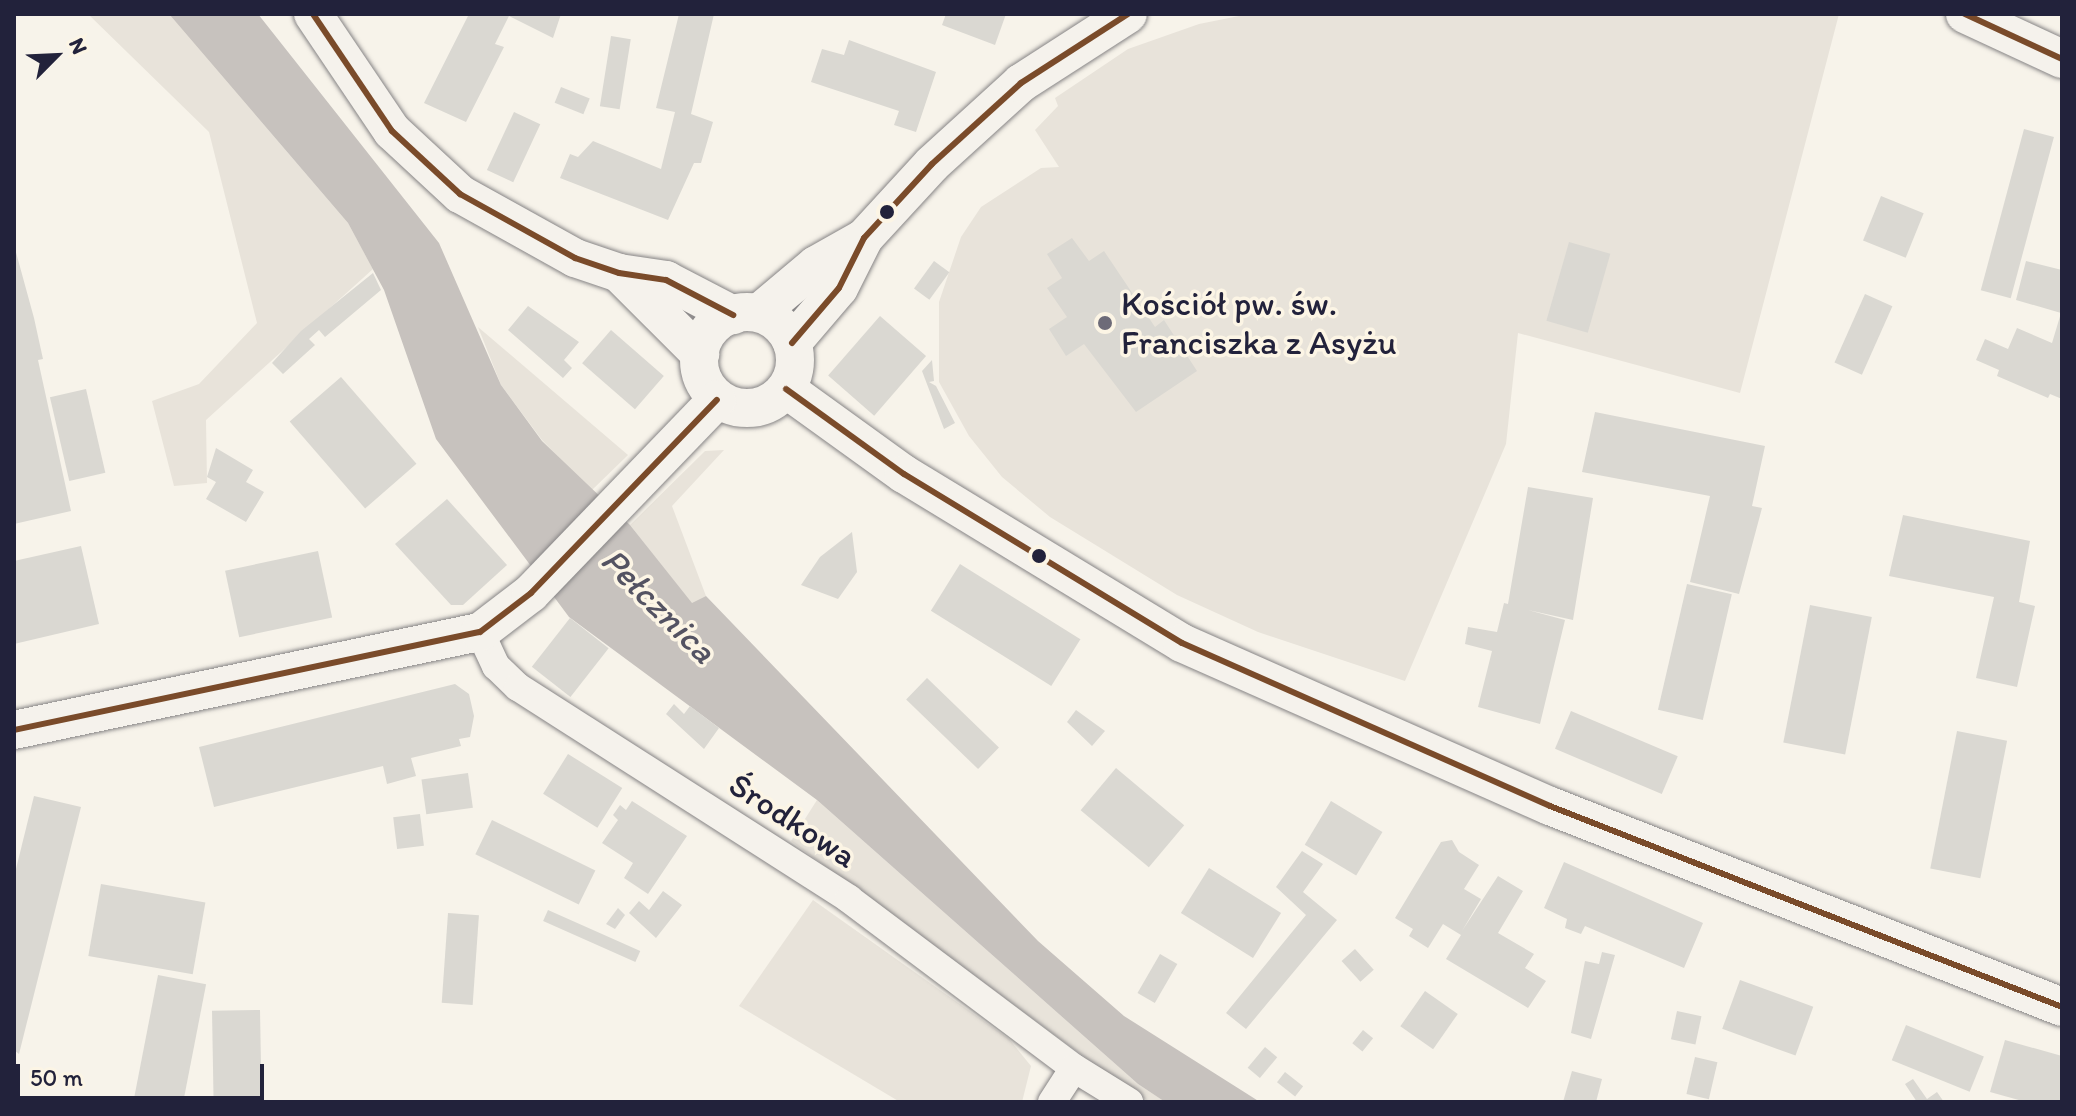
<!DOCTYPE html>
<meta charset="utf-8">
<style>
body{margin:0}
#map{position:relative;width:2076px;height:1116px;overflow:hidden;background:#f7f3ea;font-family:Itim,sans-serif}
div>[style]{position:absolute}
[style*='--x']{left:calc(var(--x)*1px);top:calc(var(--y)*1px);width:calc(var(--w)*1px);rotate:calc(var(--a)*1deg)}
.green>*{inset:0;background:#e8e3da}
.water>*{inset:0;background:#c7c2be}
.building>*{inset:0;background:#dad8d2;transform-origin:0 0}
.roads{filter:drop-shadow(0 0 2px #868485) drop-shadow(0 0 2px #868485)}
.street>*{height:28px;margin:-14px;padding:0 14px;transform-origin:14px;border-radius:14px;background:#f5f2ec}
.secondary>*{height:38px;margin:-19px;padding:0 19px;transform-origin:19px;border-radius:19px;background:#f5f2ec}
.secondary>.ring{margin:-19px;padding:0;box-sizing:content-box;background:none;border:38px solid #f5f2ec;border-radius:50%}
.bus-1>*{height:6px;margin:-3px;padding:0 3px;transform-origin:3px;border-radius:3px;background:#7a4b2a}
.dots>*{width:22px;height:22px;translate:-50% -50%;box-sizing:border-box;border:4px solid #fcf5e5;border-radius:50%}
span{translate:-50% -50%;white-space:nowrap;text-align:center;line-height:1.15;-webkit-text-stroke:7px #fcf5e5;paint-order:stroke}
.poi-label{font-size:34px;color:#22223b}
.left{translate:0 -50%;text-align:left}
.street-label{font-size:34px;color:#22223b}
.water-label{font-size:36px;color:#545362;font-style:italic}
.frame{position:absolute;inset:0;border:16px solid #22223b;pointer-events:none}
.north{position:absolute;left:16px;top:16px;width:80px;height:80px;-webkit-text-stroke:6px #fcf5e5;paint-order:stroke;rotate:66deg;font-size:22px;font-weight:700;line-height:32px;text-align:center;color:#22223b}
.north::after{content:'';display:block;margin:auto;width:28px;height:36px;background:#22223b;clip-path:polygon(50% 0,100% 100%,50% 72%,0 100%)}
.scale{position:absolute;left:16px;top:1064px;width:248px;height:36px;box-sizing:border-box;border:4px solid #22223b;border-top:0;padding-left:10px;font-size:24px;line-height:28px;white-space:nowrap;color:#22223b;-webkit-text-stroke:6px #fcf5e5;paint-order:stroke}
</style>
<div id="map">
<div class="green">
<i style="clip-path:polygon(88px 14px,169px 14px,348px 223px,373px 269px,206px 420px,207px 483px,174px 486px,152px 401px,199px 384px,257px 323px,209px 132px)"></i>
<i style="clip-path:polygon(1249px 14px,1839px 14px,1740px 393px,1518px 333px,1506px 444px,1405px 681px,1258px 632px,1177px 595px,1050px 517px,1002px 477px,969px 436px,939px 382px,939px 302px,961px 237px,981px 207px,1041px 168px,1059px 167px,1035px 130px,1058px 106px,1055px 98px,1128px 49px,1199px 24px)"></i>
<i style="clip-path:polygon(478px 327px,628px 455px,591px 491px,542px 440px,501px 385px)"></i>
<i style="clip-path:polygon(724px 450px,672px 506px,706px 596px,692px 604px,630px 525px,705px 451px)"></i>
<i style="clip-path:polygon(817px 800px,1138px 1084px,1165px 1102px,1150px 1102px,1127px 1088px,791px 841px)"></i>
<i style="clip-path:polygon(813px 900px,1009px 1039px,1031px 1066px,1022px 1102px,900px 1102px,739px 1006px)"></i>
</div>
<div class="water">
<i style="clip-path:polygon(169px 14px,258px 14px,439px 243px,501px 385px,542px 441px,630px 525px,692px 603px,706px 596px,1038px 941px,1124px 1016px,1260px 1102px,1165px 1102px,1138px 1084px,817px 800px,569px 617px,436px 439px,384px 290px,348px 223px)"></i>
</div>
<div class="building">
<i style="clip-path:polygon(469px 14px,561px 14px,553px 38px,509px 16px,495px 44px,504px 47px,466px 122px,424px 103px)"></i>
<i style="clip-path:polygon(679px 14px,714px 14px,691px 114px,713px 122px,701px 163px,694px 163px,668px 220px,560px 178px,570px 154px,578px 157px,593px 141px,661px 169px,675px 112px,656px 108px)"></i>
<i style="clip-path:polygon(946px 14px,1006px 14px,995px 45px,942px 25px)"></i>
<i style="left:611px;top:36px;width:20px;height:71px;rotate:9deg"></i>
<i style="clip-path:polygon(849px 40px,936px 72px,916px 132px,894px 125px,899px 111px,811px 82px,822px 49px,844px 55px)"></i>
<i style="left:561px;top:87px;width:31px;height:17px;rotate:22deg"></i>
<i style="left:514px;top:112px;width:29px;height:64px;rotate:25deg"></i>
<i style="left:2024px;top:129px;width:31px;height:167px;rotate:15deg"></i>
<i style="left:1881px;top:196px;width:46px;height:48px;rotate:22deg"></i>
<i style="clip-path:polygon(1072px 238px,1089px 261px,1104px 251px,1155px 327px,1164px 320px,1197px 371px,1136px 412px,1084px 344px,1066px 356px,1049px 329px,1067px 317px,1047px 288px,1062px 278px,1047px 254px)"></i>
<i style="left:1569px;top:242px;width:43px;height:82px;rotate:16deg"></i>
<i style="clip-path:polygon(14px 245px,34px 318px,43px 359px,38px 360px,71px 511px,14px 524px)"></i>
<i style="left:934px;top:261px;width:19px;height:34px;rotate:36deg"></i>
<i style="clip-path:polygon(2026px 261px,2062px 270px,2062px 399px,2050px 394px,2048px 398px,1997px 376px,1999px 370px,1976px 360px,1985px 339px,2008px 349px,2017px 328px,2052px 343px,2061px 313px,2016px 300px)"></i>
<i style="clip-path:polygon(373px 273px,381px 290px,325px 337px,319px 330px,309px 339px,315px 345px,283px 374px,272px 363px,301px 331px)"></i>
<i style="left:1865px;top:294px;width:30px;height:75px;rotate:24deg"></i>
<i style="clip-path:polygon(528px 306px,579px 342px,564px 360px,572px 368px,563px 378px,508px 330px)"></i>
<i style="left:880px;top:316px;width:61px;height:79px;rotate:41deg"></i>
<i style="left:611px;top:330px;width:70px;height:44px;rotate:41deg"></i>
<i style="clip-path:polygon(932px 360px,934px 381px,929px 382px,936px 386px,955px 423px,944px 429px,922px 371px)"></i>
<i style="left:341px;top:377px;width:115px;height:68px;rotate:49deg"></i>
<i style="left:86px;top:389px;width:86px;height:37px;rotate:77deg"></i>
<i style="clip-path:polygon(1595px 412px,1765px 446px,1752px 506px,1762px 508px,1739px 594px,1690px 582px,1710px 496px,1582px 472px)"></i>
<i style="clip-path:polygon(216px 448px,253px 470px,246px 482px,264px 492px,246px 522px,206px 499px,216px 482px,207px 477px)"></i>
<i style="clip-path:polygon(1528px 487px,1593px 498px,1573px 620px,1528px 610px,1565px 620px,1540px 724px,1478px 707px,1492px 651px,1465px 644px,1468px 627px,1497px 632px,1504px 603px,1508px 604px)"></i>
<i style="clip-path:polygon(447px 499px,507px 565px,463px 605px,451px 605px,395px 544px)"></i>
<i style="clip-path:polygon(1903px 515px,2030px 541px,2019px 602px,2035px 606px,2017px 687px,1976px 678px,1994px 597px,1889px 576px)"></i>
<i style="clip-path:polygon(852px 532px,857px 572px,838px 599px,801px 585px,820px 557px)"></i>
<i style="clip-path:polygon(81px 546px,99px 624px,14px 644px,14px 561px)"></i>
<i style="left:318px;top:551px;width:68px;height:95px;rotate:78deg"></i>
<i style="left:960px;top:564px;width:142px;height:55px;rotate:32deg"></i>
<i style="left:1687px;top:584px;width:46px;height:129px;rotate:13deg"></i>
<i style="left:1810px;top:605px;width:63px;height:140px;rotate:11deg"></i>
<i style="left:570px;top:618px;width:49px;height:62px;rotate:38deg"></i>
<i style="left:927px;top:678px;width:100px;height:30px;rotate:44deg"></i>
<i style="clip-path:polygon(455px 684px,469px 694px,474px 716px,470px 737px,459px 739px,461px 746px,411px 758px,416px 776px,387px 784px,383px 766px,214px 807px,199px 747px)"></i>
<i style="clip-path:polygon(674px 704px,684px 714px,690px 706px,719px 728px,704px 749px,666px 714px)"></i>
<i style="clip-path:polygon(1076px 710px,1105px 731px,1092px 746px,1067px 722px)"></i>
<i style="left:1571px;top:711px;width:116px;height:41px;rotate:23deg"></i>
<i style="left:1957px;top:731px;width:51px;height:140px;rotate:11deg"></i>
<i style="left:568px;top:754px;width:64px;height:47px;rotate:32deg"></i>
<i style="left:1116px;top:768px;width:89px;height:55px;rotate:40deg"></i>
<i style="left:468px;top:773px;width:35px;height:47px;rotate:82deg"></i>
<i style="clip-path:polygon(34px 796px,81px 807px,19px 1054px,14px 1050px,14px 877px)"></i>
<i style="clip-path:polygon(632px 801px,687px 836px,648px 894px,624px 878px,633px 863px,602px 843px,618px 820px,613px 815px,620px 805px,626px 810px)"></i>
<i style="left:1331px;top:801px;width:60px;height:51px;rotate:31deg"></i>
<i style="left:420px;top:814px;width:32px;height:27px;rotate:83deg"></i>
<i style="left:492px;top:820px;width:115px;height:38px;rotate:26deg"></i>
<i style="clip-path:polygon(1452px 840px,1459px 852px,1479px 865px,1464px 889px,1481px 899px,1462px 931px,1498px 876px,1523px 891px,1498px 933px,1534px 954px,1525px 968px,1546px 981px,1528px 1008px,1446px 959px,1461px 935px,1443px 924px,1428px 948px,1409px 936px,1413px 929px,1395px 918px,1441px 842px)"></i>
<i style="clip-path:polygon(1302px 851px,1323px 864px,1303px 892px,1337px 920px,1246px 1029px,1226px 1013px,1306px 915px,1276px 887px)"></i>
<i style="clip-path:polygon(1564px 862px,1703px 923px,1684px 968px,1585px 926px,1581px 934px,1565px 928px,1567px 919px,1544px 908px)"></i>
<i style="left:1209px;top:868px;width:85px;height:53px;rotate:32deg"></i>
<i style="left:101px;top:884px;width:106px;height:73px;rotate:10deg"></i>
<i style="clip-path:polygon(663px 891px,682px 905px,656px 938px,629px 913px,639px 901px,649px 910px)"></i>
<i style="clip-path:polygon(618px 908px,625px 915px,615px 929px,606px 924px)"></i>
<i style="left:548px;top:910px;width:101px;height:12px;rotate:24deg"></i>
<i style="left:448px;top:913px;width:31px;height:90px;rotate:4deg"></i>
<i style="left:1355px;top:949px;width:28px;height:18px;rotate:48deg"></i>
<i style="clip-path:polygon(1602px 952px,1615px 955px,1591px 1039px,1571px 1033px,1585px 961px,1599px 964px)"></i>
<i style="left:1160px;top:954px;width:20px;height:45px;rotate:30deg"></i>
<i style="left:158px;top:975px;width:49px;height:127px;rotate:11deg"></i>
<i style="left:1740px;top:980px;width:78px;height:52px;rotate:20deg"></i>
<i style="left:1425px;top:991px;width:40px;height:43px;rotate:35deg"></i>
<i style="left:260px;top:1010px;width:92px;height:48px;rotate:89deg"></i>
<i style="left:1677px;top:1011px;width:25px;height:29px;rotate:12deg"></i>
<i style="left:1906px;top:1025px;width:84px;height:38px;rotate:22deg"></i>
<i style="left:1363px;top:1030px;width:13px;height:17px;rotate:39deg"></i>
<i style="clip-path:polygon(2005px 1040px,2062px 1056px,2060px 1102px,2026px 1102px,1990px 1092px)"></i>
<i style="left:1265px;top:1047px;width:16px;height:27px;rotate:40deg"></i>
<i style="left:1695px;top:1057px;width:23px;height:38px;rotate:13deg"></i>
<i style="clip-path:polygon(1572px 1071px,1602px 1079px,1596px 1102px,1563px 1102px)"></i>
<i style="left:1285px;top:1072px;width:23px;height:13px;rotate:38deg"></i>
<i style="clip-path:polygon(1913px 1079px,1927px 1099px,1937px 1092px,1944px 1102px,1917px 1102px,1905px 1084px)"></i>
</div>
<div class="roads">
<div class="street">
<i style="--x:480;--y:632;--w:38;--a:65"></i>
<i style="--x:496;--y:666;--w:30;--a:44"></i>
<i style="--x:518;--y:687;--w:393;--a:32.6"></i>
<i style="--x:849;--y:899;--w:281;--a:36.9"></i>
<i style="--x:1074;--y:1068;--w:65;--a:31.7"></i>
<i style="--x:1052;--y:1102;--w:40;--a:-57.1"></i>
</div>
<div class="secondary">
<i style="--x:313;--y:14;--w:141;--a:56"></i>
<i style="--x:392;--y:131;--w:93;--a:42.8"></i>
<i style="--x:460;--y:194;--w:132;--a:29.1"></i>
<i style="--x:575;--y:258;--w:46;--a:18.8"></i>
<i style="--x:619;--y:273;--w:48;--a:8.5"></i>
<i style="--x:666;--y:280;--w:76;--a:27.6"></i>
<i style="--x:1965;--y:14;--w:107;--a:24.9"></i>
<i style="--x:619;--y:273;--w:115;--a:45"></i>
<i class="ring" style="left:699px;top:312px;width:58px;height:58px"></i>
<i style="--x:760;--y:312;--w:73;--a:-40"></i>
<i style="--x:816;--y:265;--w:55;--a:-29.4"></i>
<i style="--x:792;--y:343;--w:72;--a:-49.5"></i>
<i style="--x:839;--y:288;--w:56;--a:-63.4"></i>
<i style="--x:864;--y:238;--w:100;--a:-47.4"></i>
<i style="--x:932;--y:164;--w:120;--a:-42.3"></i>
<i style="--x:1021;--y:83;--w:127;--a:-32.8"></i>
<i style="--x:786;--y:389;--w:145;--a:35.8"></i>
<i style="--x:904;--y:474;--w:325;--a:31.3"></i>
<i style="--x:1182;--y:643;--w:402;--a:23.9"></i>
<i style="--x:1550;--y:806;--w:550;--a:21.43"></i>
<i style="--x:14;--y:730;--w:476;--a:-11.9"></i>
<i style="--x:480;--y:632;--w:64;--a:-37.4"></i>
<i style="--x:531;--y:593;--w:268;--a:-46.1"></i>
</div>
</div>
<div class="bus-1">
<i style="--x:313;--y:14;--w:141;--a:56"></i>
<i style="--x:392;--y:131;--w:93;--a:42.8"></i>
<i style="--x:460;--y:194;--w:132;--a:29.1"></i>
<i style="--x:575;--y:258;--w:46;--a:18.8"></i>
<i style="--x:619;--y:273;--w:48;--a:8.5"></i>
<i style="--x:666;--y:280;--w:76;--a:27.6"></i>
<i style="--x:1965;--y:14;--w:107;--a:24.9"></i>
<i style="--x:792;--y:343;--w:72;--a:-49.5"></i>
<i style="--x:839;--y:288;--w:56;--a:-63.4"></i>
<i style="--x:864;--y:238;--w:100;--a:-47.4"></i>
<i style="--x:932;--y:164;--w:120;--a:-42.3"></i>
<i style="--x:1021;--y:83;--w:127;--a:-32.8"></i>
<i style="--x:786;--y:389;--w:145;--a:35.8"></i>
<i style="--x:904;--y:474;--w:325;--a:31.3"></i>
<i style="--x:1182;--y:643;--w:402;--a:23.9"></i>
<i style="--x:1550;--y:806;--w:550;--a:21.43"></i>
<i style="--x:14;--y:730;--w:476;--a:-11.9"></i>
<i style="--x:480;--y:632;--w:64;--a:-37.4"></i>
<i style="--x:531;--y:593;--w:268;--a:-46.1"></i>
</div>
<div class="dots">
<i style="left:887px;top:212px;background:#22223b"></i>
<i style="left:1105px;top:323px;background:#6d6b78"></i>
<i style="left:1039px;top:556px;background:#22223b"></i>
</div>
<div class="poi-label">
<span class="left" style="left:1121px;top:323px">Kościół pw. św.<br>Franciszka z Asyżu</span>
</div>
<div class="street-label">
<span style="left:793px;top:820px;rotate:33deg">Środkowa</span>
</div>
<div class="water-label">
<span style="left:659px;top:605px;rotate:45deg">Pełcznica</span>
</div>
<div class="frame"></div>
<div class="north">N</div>
<div class="scale">50 m</div>
</div>
